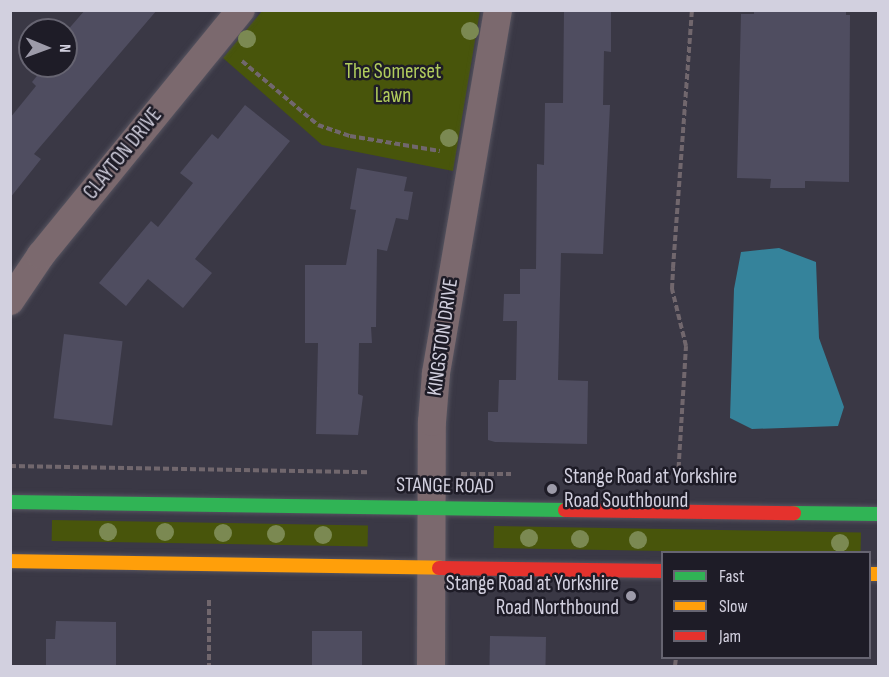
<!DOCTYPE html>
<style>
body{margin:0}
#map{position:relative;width:889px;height:677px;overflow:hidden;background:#3a3845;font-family:"Sofia Sans Condensed",sans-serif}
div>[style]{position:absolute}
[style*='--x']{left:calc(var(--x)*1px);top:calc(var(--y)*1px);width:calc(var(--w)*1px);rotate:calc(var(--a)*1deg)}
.green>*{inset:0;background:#48550b;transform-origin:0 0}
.water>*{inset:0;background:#35839b}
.building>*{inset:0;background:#4f4d60;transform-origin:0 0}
.path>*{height:4px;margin-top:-2px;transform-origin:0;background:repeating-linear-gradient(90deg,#71676d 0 6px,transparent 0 9px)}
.roads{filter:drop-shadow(0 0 2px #565460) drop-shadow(0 0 2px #565460)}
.street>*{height:28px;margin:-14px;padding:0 14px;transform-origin:14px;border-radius:14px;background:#7b696e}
.fast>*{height:14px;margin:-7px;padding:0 7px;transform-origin:7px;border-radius:7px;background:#30b455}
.slow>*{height:14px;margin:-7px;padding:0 7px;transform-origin:7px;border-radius:7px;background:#ff9f0a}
.jam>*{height:14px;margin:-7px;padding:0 7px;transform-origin:7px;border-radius:7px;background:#e5322d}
.trees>*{width:18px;height:18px;margin:-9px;border-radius:50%;background:#7b8952}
.dots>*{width:16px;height:16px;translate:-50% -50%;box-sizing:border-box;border:3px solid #1e1c27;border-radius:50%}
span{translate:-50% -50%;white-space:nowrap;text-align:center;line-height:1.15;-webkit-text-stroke:5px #1e1c27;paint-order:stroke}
.park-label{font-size:21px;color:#b1cc5d}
.street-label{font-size:21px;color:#d2d0df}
.poi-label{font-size:21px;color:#d2d0df}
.left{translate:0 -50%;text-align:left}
.right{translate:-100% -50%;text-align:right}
.frame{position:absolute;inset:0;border:12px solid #d2d0df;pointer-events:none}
.legend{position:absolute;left:661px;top:551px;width:210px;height:108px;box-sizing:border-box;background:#1e1c27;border:2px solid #666471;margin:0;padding:8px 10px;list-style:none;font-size:18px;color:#d2d0df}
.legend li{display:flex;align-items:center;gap:12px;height:30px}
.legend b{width:30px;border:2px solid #666471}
.north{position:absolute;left:18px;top:18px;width:60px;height:60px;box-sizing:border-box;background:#1e1c27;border:2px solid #666471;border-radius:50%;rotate:91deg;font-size:16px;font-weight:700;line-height:24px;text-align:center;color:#d2d0df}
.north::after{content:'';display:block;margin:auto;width:21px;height:27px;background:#9d9ba9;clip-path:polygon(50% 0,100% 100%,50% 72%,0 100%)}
</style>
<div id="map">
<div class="green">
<i style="clip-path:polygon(262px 11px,480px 11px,453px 171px,322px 145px,223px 58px)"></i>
<i style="left:52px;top:520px;width:316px;height:21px;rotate:1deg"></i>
<i style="left:494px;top:526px;width:367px;height:22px;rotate:1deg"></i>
</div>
<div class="water">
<i style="clip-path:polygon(779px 248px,816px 262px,819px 338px,844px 407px,838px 426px,752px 429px,730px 418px,734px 289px,741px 252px)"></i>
</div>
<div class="building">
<i style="clip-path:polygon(85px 10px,157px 10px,34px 154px,41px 159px,10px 198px,10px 118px,36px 86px,32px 82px,45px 66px,66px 66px,66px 32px)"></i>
<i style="clip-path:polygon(564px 10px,611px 10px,611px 52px,604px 51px,603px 105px,610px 105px,603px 254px,561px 253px,558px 380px,588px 381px,587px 444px,495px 442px,488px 440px,488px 412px,498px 412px,499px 380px,516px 380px,517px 321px,503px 321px,504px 294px,520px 294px,520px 269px,536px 269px,537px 164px,544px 165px,545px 103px,563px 103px)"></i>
<i style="clip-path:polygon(754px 10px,846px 10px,846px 15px,850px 15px,849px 182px,805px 181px,805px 188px,770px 188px,771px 179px,737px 178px,741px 14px,754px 14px)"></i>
<i style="clip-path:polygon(245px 105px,290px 141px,195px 259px,212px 273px,183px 308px,148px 279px,126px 306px,99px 283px,151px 221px,158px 227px,193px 183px,180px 173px,212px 134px,218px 139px)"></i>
<i style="clip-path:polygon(357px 168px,407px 177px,404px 191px,413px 192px,408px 220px,396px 218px,387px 251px,377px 249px,376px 327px,371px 327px,372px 343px,359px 343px,358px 394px,363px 396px,358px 435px,316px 434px,318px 343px,305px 343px,305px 265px,346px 265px,356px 210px,350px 209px)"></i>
<i style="left:64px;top:334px;width:59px;height:85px;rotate:7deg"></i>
<i style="clip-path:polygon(56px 621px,116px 622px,116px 666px,46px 666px,46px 639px,55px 639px)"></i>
<i style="left:312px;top:631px;width:50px;height:35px"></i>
<i style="left:490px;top:636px;width:56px;height:30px;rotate:1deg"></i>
</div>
<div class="path">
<i style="--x:242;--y:61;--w:99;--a:40.1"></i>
<i style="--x:318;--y:125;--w:34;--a:19"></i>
<i style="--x:350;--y:136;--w:91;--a:9.5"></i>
<i style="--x:10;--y:466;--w:360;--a:1"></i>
<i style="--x:461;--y:474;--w:50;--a:0"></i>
<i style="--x:678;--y:477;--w:131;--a:-86.5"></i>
<i style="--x:686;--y:346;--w:59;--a:-103.8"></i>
<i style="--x:672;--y:289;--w:21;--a:-87"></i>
<i style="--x:673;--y:268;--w:259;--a:-85.8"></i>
<i style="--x:209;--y:600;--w:66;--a:90"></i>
<i style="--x:675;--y:666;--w:8;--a:-83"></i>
</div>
<div class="roads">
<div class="street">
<i style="--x:10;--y:301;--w:55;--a:-56"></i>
<i style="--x:41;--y:255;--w:316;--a:-50.8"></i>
<i style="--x:431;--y:666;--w:244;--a:-89.8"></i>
<i style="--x:432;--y:422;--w:49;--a:-85.3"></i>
<i style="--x:436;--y:373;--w:368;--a:-80.3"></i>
</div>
<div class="fast">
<i style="--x:10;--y:502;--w:555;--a:0.83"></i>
<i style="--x:794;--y:513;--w:84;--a:0.7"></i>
</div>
<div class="slow">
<i style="--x:10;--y:561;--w:429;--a:0.9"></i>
<i style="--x:870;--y:574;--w:8;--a:0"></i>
</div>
<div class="jam">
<i style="--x:565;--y:510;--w:229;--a:0.8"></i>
<i style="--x:439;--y:568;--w:223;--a:0.8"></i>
</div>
</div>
<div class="trees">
<i style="left:470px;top:31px"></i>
<i style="left:247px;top:39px"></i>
<i style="left:449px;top:138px"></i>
<i style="left:108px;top:532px"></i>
<i style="left:165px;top:532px"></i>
<i style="left:223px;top:533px"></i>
<i style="left:276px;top:534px"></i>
<i style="left:323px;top:535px"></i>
<i style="left:529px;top:538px"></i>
<i style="left:580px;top:539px"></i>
<i style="left:638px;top:540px"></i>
<i style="left:840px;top:543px"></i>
</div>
<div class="dots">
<i style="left:552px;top:489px;background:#9d9ba9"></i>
<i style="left:631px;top:596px;background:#9d9ba9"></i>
</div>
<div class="park-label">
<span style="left:393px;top:84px">The Somerset<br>Lawn</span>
</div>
<div class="street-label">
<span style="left:123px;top:154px;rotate:-51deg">CLAYTON DRIVE</span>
<span style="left:443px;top:337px;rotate:-82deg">KINGSTON DRIVE</span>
<span style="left:445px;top:486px;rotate:1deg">STANGE ROAD</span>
</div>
<div class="poi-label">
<span class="left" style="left:564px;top:489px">Stange Road at Yorkshire<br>Road Southbound</span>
<span class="right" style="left:619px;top:596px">Stange Road at Yorkshire<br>Road Northbound</span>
</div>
<div class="frame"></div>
<ul class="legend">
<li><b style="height:8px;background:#30b455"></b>Fast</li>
<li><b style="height:8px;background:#ff9f0a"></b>Slow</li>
<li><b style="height:8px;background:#e5322d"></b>Jam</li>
</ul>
<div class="north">N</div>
</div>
